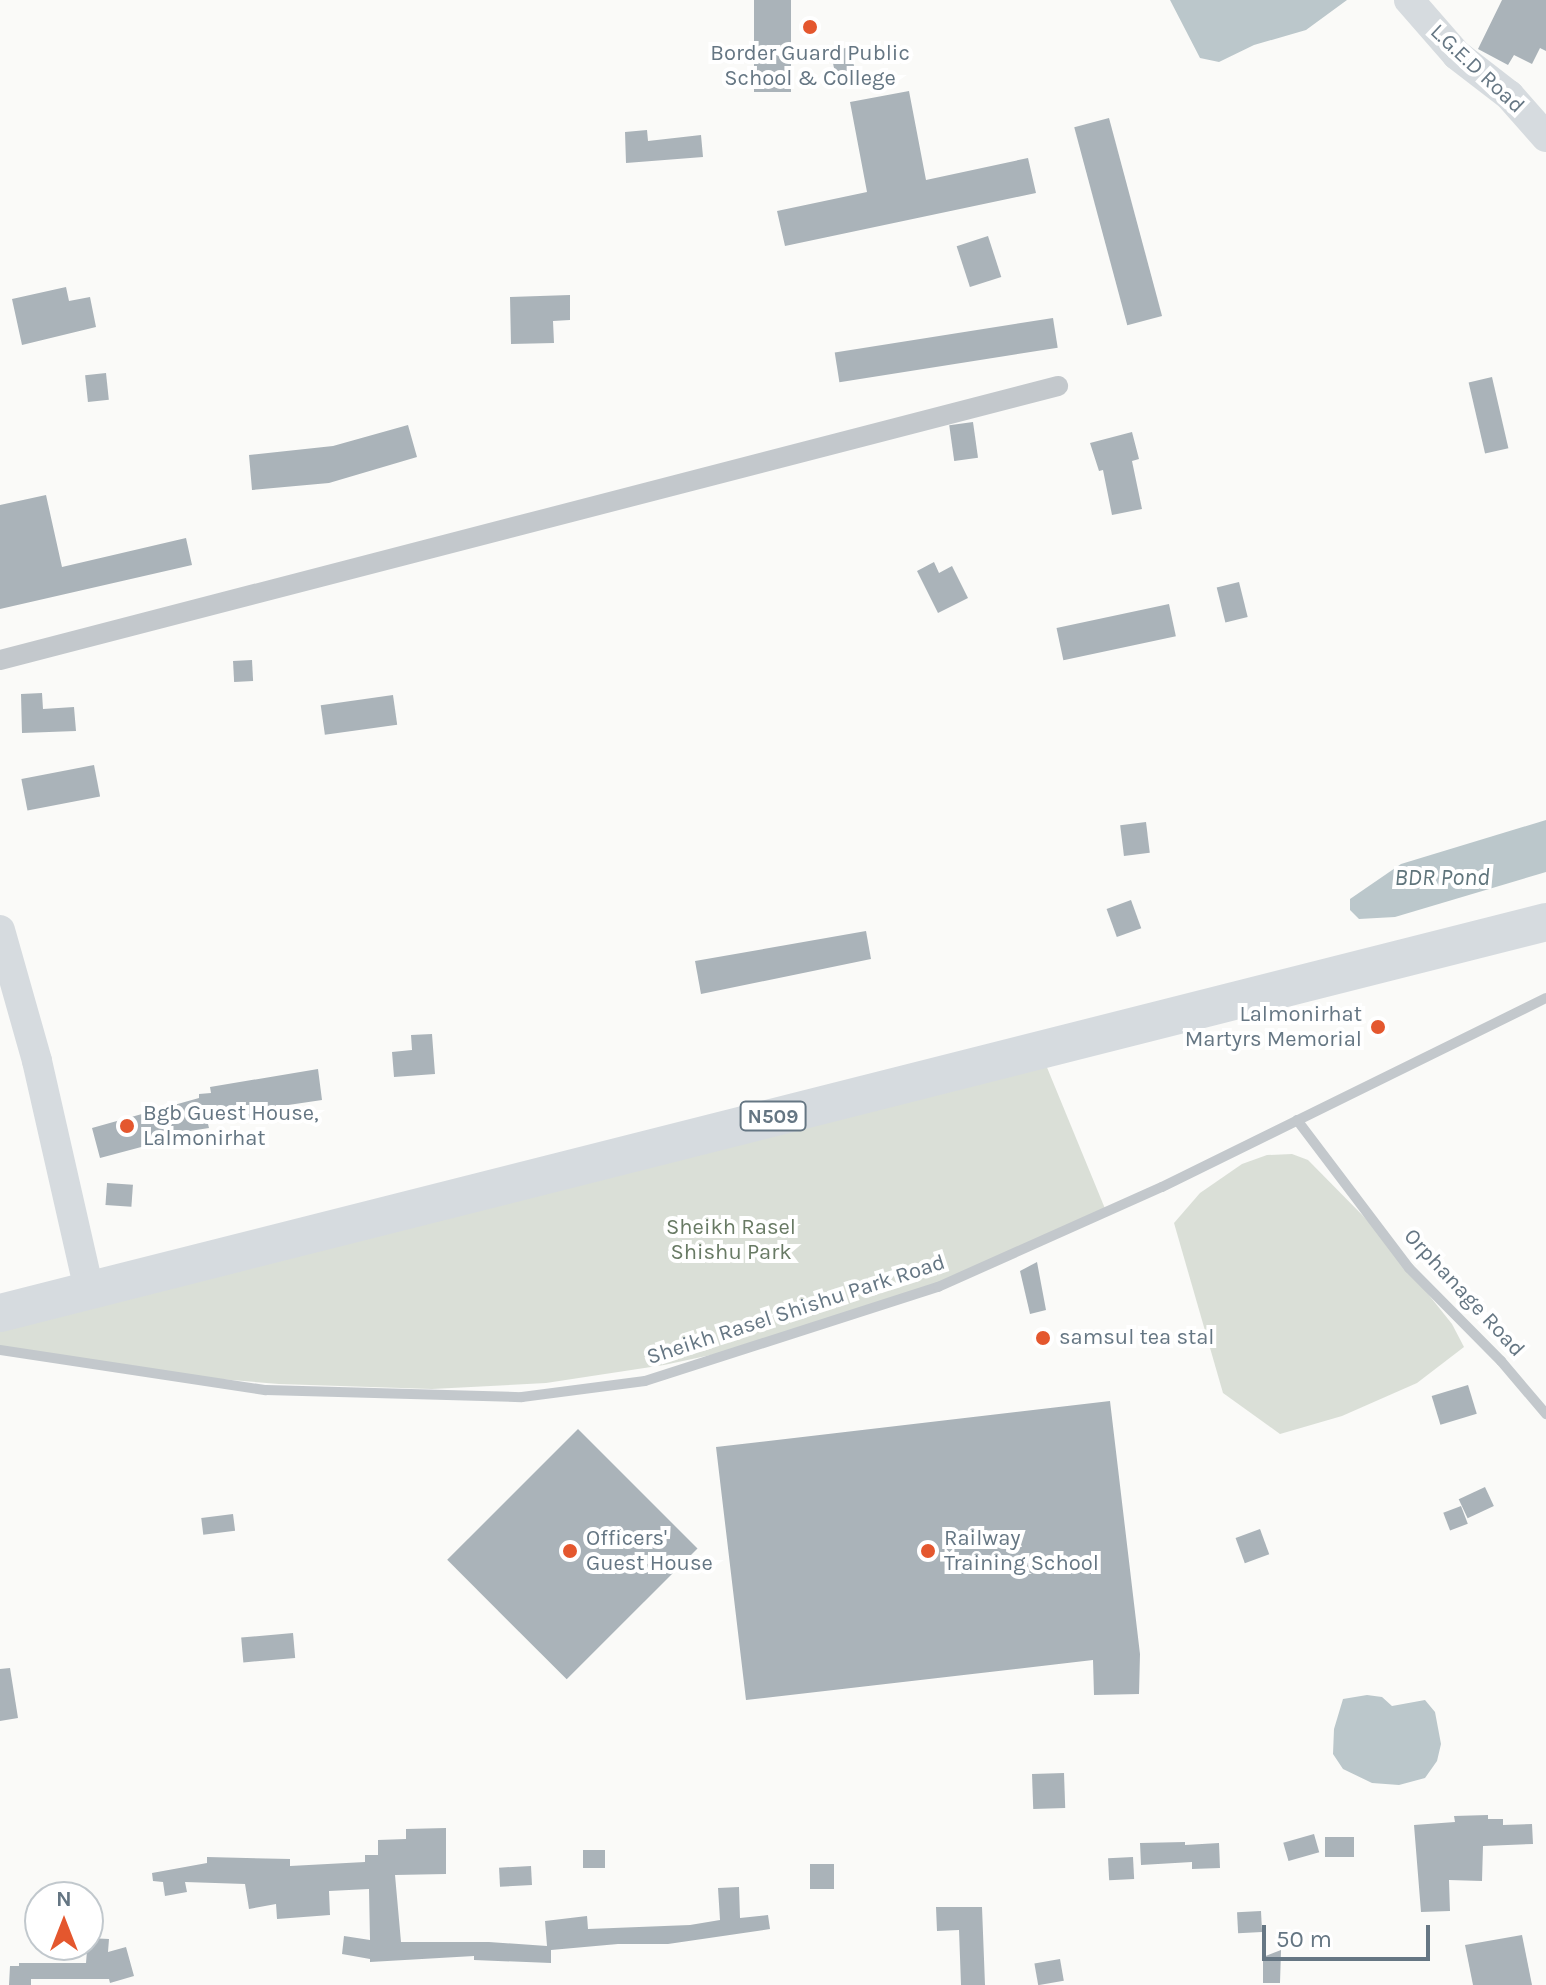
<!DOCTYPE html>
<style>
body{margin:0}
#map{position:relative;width:1546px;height:1985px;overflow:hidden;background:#fafaf8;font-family:Karla,sans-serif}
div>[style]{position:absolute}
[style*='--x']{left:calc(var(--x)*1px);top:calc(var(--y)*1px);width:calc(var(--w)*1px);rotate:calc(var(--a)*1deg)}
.green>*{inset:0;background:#dadfd7}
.water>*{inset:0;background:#bbc7cb}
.building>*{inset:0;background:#aab3b9;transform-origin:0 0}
.lane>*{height:10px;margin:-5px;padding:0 5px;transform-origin:5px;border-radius:5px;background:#c3c8cc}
.street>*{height:20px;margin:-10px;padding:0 10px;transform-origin:10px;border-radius:10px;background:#c3c8cc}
.secondary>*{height:30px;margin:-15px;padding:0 15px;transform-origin:15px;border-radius:15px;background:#d6dbdf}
.highway>*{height:38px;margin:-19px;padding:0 19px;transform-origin:19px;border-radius:19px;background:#d6dbdf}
.dots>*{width:22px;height:22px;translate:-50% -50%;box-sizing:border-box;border:4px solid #fff;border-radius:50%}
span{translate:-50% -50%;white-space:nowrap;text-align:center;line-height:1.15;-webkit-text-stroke:8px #fff;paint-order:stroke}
.shield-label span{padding:2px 6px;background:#fff;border:2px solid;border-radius:6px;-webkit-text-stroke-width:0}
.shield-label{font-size:20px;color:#657683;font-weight:700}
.poi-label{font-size:22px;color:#657683}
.right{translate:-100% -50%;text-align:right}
.left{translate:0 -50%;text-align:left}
.street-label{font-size:22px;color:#657683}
.park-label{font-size:22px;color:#687a64}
.water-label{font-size:24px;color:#60757c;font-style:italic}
.north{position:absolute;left:24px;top:1881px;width:80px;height:80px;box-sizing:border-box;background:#fff;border:2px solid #c1c8cd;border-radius:50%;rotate:0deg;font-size:22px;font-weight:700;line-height:32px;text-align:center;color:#657683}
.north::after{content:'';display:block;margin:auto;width:28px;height:36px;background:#e4572e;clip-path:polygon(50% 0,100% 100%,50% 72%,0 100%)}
.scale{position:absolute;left:1262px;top:1925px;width:168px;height:36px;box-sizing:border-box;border:4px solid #657683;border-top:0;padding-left:10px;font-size:24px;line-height:28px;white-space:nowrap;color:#657683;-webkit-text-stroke:6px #fff;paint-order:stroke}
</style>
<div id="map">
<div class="green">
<i style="clip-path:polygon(1039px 1048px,1106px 1211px,928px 1291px,758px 1345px,664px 1365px,546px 1383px,432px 1389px,279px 1384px,158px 1374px,0 1350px,0 1313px)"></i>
<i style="clip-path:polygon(1292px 1154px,1308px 1160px,1377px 1230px,1452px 1324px,1464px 1347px,1417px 1383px,1342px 1416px,1280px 1434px,1223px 1393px,1174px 1223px,1200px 1193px,1242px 1164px,1267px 1155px)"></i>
</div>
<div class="water">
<i style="clip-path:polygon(1170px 0,1347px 0,1306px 30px,1254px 45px,1219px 62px,1200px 58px)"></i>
<i style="clip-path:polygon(1546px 820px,1546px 872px,1395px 917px,1359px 919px,1350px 910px,1350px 899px,1401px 864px)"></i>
<i style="clip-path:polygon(1367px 1695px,1382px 1697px,1392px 1706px,1425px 1700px,1435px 1712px,1441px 1744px,1437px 1761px,1425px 1778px,1399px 1785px,1372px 1783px,1343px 1769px,1333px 1754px,1334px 1729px,1343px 1699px)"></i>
</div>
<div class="building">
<i style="left:754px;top:0;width:37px;height:92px"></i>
<i style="clip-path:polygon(1502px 0,1546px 0,1546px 51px,1540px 48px,1532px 64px,1514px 55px,1508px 65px,1478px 49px)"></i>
<i style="left:850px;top:47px;width:33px;height:20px;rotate:78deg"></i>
<i style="clip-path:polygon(909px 91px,926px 180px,1028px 158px,1036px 193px,785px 246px,777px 211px,867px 192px,850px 102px)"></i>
<i style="left:1109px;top:118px;width:205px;height:36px;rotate:75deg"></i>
<i style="clip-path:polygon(647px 130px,648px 141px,701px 135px,703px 157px,626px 163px,625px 132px)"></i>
<i style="left:988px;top:236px;width:43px;height:33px;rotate:72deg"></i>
<i style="clip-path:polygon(66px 287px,69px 301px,90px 297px,96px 327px,22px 345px,12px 299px)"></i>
<i style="clip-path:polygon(570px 295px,570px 320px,553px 321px,554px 343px,511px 344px,510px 297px)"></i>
<i style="left:1053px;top:318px;width:30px;height:221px;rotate:81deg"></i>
<i style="left:106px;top:373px;width:27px;height:21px;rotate:84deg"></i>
<i style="left:1492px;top:377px;width:73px;height:24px;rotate:77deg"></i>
<i style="left:973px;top:422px;width:36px;height:24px;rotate:82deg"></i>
<i style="clip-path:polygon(408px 425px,417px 457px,329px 483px,252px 490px,249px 455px,333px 446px)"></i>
<i style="clip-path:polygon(1132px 432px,1139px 459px,1132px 461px,1142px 509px,1112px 515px,1103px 470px,1099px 471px,1090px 443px)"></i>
<i style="clip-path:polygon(46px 495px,62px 567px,186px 538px,192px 565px,0 609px,0 505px)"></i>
<i style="clip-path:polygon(934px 562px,939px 573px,952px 566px,968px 598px,938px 613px,917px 571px)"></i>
<i style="left:1239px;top:582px;width:36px;height:23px;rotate:76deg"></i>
<i style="left:1169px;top:604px;width:33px;height:115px;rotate:78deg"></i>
<i style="left:252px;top:660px;width:21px;height:19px;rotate:87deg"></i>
<i style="clip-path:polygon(42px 693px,43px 709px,74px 707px,76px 731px,22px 733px,21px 694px)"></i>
<i style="left:393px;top:695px;width:30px;height:73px;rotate:82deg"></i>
<i style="left:94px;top:765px;width:32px;height:74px;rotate:79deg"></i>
<i style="left:1146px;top:822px;width:31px;height:26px;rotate:83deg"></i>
<i style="left:1131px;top:900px;width:30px;height:26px;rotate:70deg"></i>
<i style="clip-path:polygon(866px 931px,871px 959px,701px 994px,695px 961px)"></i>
<i style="clip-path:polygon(432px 1034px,435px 1074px,394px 1077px,392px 1052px,412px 1050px,411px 1035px)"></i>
<i style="clip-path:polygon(318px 1069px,322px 1100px,268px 1108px,269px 1116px,208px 1124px,209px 1128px,158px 1136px,160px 1142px,100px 1158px,92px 1128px,199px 1098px,199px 1094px,211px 1093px,210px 1087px)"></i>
<i style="left:107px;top:1183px;width:26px;height:22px;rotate:4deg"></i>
<i style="clip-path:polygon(1037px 1262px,1046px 1310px,1030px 1314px,1020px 1271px)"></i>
<i style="left:1468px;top:1385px;width:30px;height:38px;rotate:73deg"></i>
<i style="clip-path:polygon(1110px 1401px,1140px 1654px,1139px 1694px,1094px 1695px,1093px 1660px,746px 1700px,716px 1447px)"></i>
<i style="left:578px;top:1429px;width:169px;height:185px;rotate:45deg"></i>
<i style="left:1485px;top:1487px;width:21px;height:29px;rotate:65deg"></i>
<i style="left:1461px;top:1506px;width:19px;height:19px;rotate:69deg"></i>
<i style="left:233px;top:1514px;width:17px;height:32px;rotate:83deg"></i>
<i style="left:1260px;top:1529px;width:27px;height:26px;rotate:70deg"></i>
<i style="left:293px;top:1633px;width:25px;height:52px;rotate:85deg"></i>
<i style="clip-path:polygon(10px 1668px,18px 1718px,0 1721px,0 1669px)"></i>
<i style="left:1064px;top:1773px;width:35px;height:32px;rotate:88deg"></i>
<i style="clip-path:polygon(1488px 1815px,1488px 1819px,1503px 1819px,1503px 1825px,1532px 1824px,1533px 1844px,1483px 1846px,1482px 1881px,1449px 1880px,1450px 1911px,1421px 1912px,1414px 1825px,1455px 1822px,1454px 1816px)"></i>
<i style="clip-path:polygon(446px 1828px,446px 1874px,395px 1875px,401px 1942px,489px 1942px,547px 1946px,545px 1921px,587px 1916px,588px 1929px,690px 1925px,720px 1920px,718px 1888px,739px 1887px,740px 1918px,768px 1915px,770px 1929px,668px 1944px,618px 1944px,551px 1950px,551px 1963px,474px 1960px,474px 1956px,370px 1962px,370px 1959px,342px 1954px,344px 1936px,370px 1940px,369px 1889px,329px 1891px,330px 1915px,277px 1919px,276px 1904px,249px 1909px,245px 1884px,185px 1882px,187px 1892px,165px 1896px,163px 1882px,153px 1881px,152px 1873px,207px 1863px,207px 1857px,290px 1859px,290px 1866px,365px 1862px,365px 1855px,378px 1855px,378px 1840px,406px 1839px,406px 1829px)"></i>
<i style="left:1314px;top:1834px;width:19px;height:32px;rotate:74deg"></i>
<i style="left:1354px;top:1837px;width:20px;height:29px;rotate:90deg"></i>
<i style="clip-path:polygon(1185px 1842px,1185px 1845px,1219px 1843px,1220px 1868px,1192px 1869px,1192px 1862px,1141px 1865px,1140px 1843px)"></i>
<i style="left:583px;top:1850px;width:22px;height:18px"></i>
<i style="left:1133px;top:1857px;width:22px;height:25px;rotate:87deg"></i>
<i style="left:810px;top:1864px;width:24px;height:25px"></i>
<i style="left:531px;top:1866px;width:19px;height:32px;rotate:87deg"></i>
<i style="clip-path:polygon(936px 1907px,982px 1907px,985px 1985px,961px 1985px,959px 1930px,937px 1931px)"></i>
<i style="left:1261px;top:1911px;width:21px;height:24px;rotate:87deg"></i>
<i style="clip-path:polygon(1522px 1935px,1532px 1985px,1473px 1985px,1465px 1945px)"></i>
<i style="clip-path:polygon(88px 1938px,109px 1939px,108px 1952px,126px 1947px,134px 1976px,110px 1983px,109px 1979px,31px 1979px,31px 1985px,9px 1985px,10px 1966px,19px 1966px,19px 1963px,86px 1963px)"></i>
<i style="clip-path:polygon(1281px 1950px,1280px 1983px,1263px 1983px,1263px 1957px)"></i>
<i style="left:1060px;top:1959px;width:22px;height:26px;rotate:80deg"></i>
</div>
<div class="lane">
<i style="--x:1297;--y:1120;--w:186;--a:52.9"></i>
<i style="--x:1409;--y:1268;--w:131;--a:45.3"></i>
<i style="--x:1501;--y:1361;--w:70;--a:49.7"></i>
<i style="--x:0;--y:1350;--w:269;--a:8.6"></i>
<i style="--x:266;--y:1390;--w:256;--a:1.6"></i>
<i style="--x:522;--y:1397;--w:124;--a:-7.4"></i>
<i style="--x:645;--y:1381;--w:308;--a:-17.8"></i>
<i style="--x:938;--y:1287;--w:245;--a:-24.1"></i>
<i style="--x:1162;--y:1187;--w:428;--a:-26.2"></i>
</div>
<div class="street">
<i style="--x:0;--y:660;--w:1093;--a:-14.52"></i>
</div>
<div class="secondary">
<i style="--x:1409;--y:0;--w:73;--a:48.9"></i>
<i style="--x:1457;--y:55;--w:66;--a:37.6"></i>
<i style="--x:1509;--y:95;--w:56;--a:48.6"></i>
<i style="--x:0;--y:930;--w:136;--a:74.2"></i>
<i style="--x:37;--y:1061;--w:235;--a:77.2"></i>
</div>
<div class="highway">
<i style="--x:0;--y:1313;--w:1595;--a:-14.19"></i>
</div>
<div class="dots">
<i style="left:810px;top:27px;background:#e4572e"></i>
<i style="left:1378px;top:1027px;background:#e4572e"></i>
<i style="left:127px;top:1126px;background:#e4572e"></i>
<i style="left:1043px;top:1338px;background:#e4572e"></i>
<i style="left:570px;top:1551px;background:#e4572e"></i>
<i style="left:928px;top:1551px;background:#e4572e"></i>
</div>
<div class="shield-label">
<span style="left:773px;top:1116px">N509</span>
</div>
<div class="poi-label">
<span style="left:810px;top:66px">Border Guard Public<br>School &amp; College</span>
<span class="right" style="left:1362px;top:1027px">Lalmonirhat<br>Martyrs Memorial</span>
<span class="left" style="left:143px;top:1126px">Bgb Guest House,<br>Lalmonirhat</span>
<span class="left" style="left:1059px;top:1338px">samsul tea stal</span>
<span class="left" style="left:586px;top:1551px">Officers'<br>Guest House</span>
<span class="left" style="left:944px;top:1551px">Railway<br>Training School</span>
</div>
<div class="street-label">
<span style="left:1477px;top:69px;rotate:43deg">L.G.E.D Road</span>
<span style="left:1464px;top:1293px;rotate:47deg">Orphanage Road</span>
<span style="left:796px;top:1310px;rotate:-18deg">Sheikh Rasel Shishu Park Road</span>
</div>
<div class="park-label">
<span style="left:731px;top:1240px">Sheikh Rasel<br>Shishu Park</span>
</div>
<div class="water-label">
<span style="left:1442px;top:878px">BDR Pond</span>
</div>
<div class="north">N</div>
<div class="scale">50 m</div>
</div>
